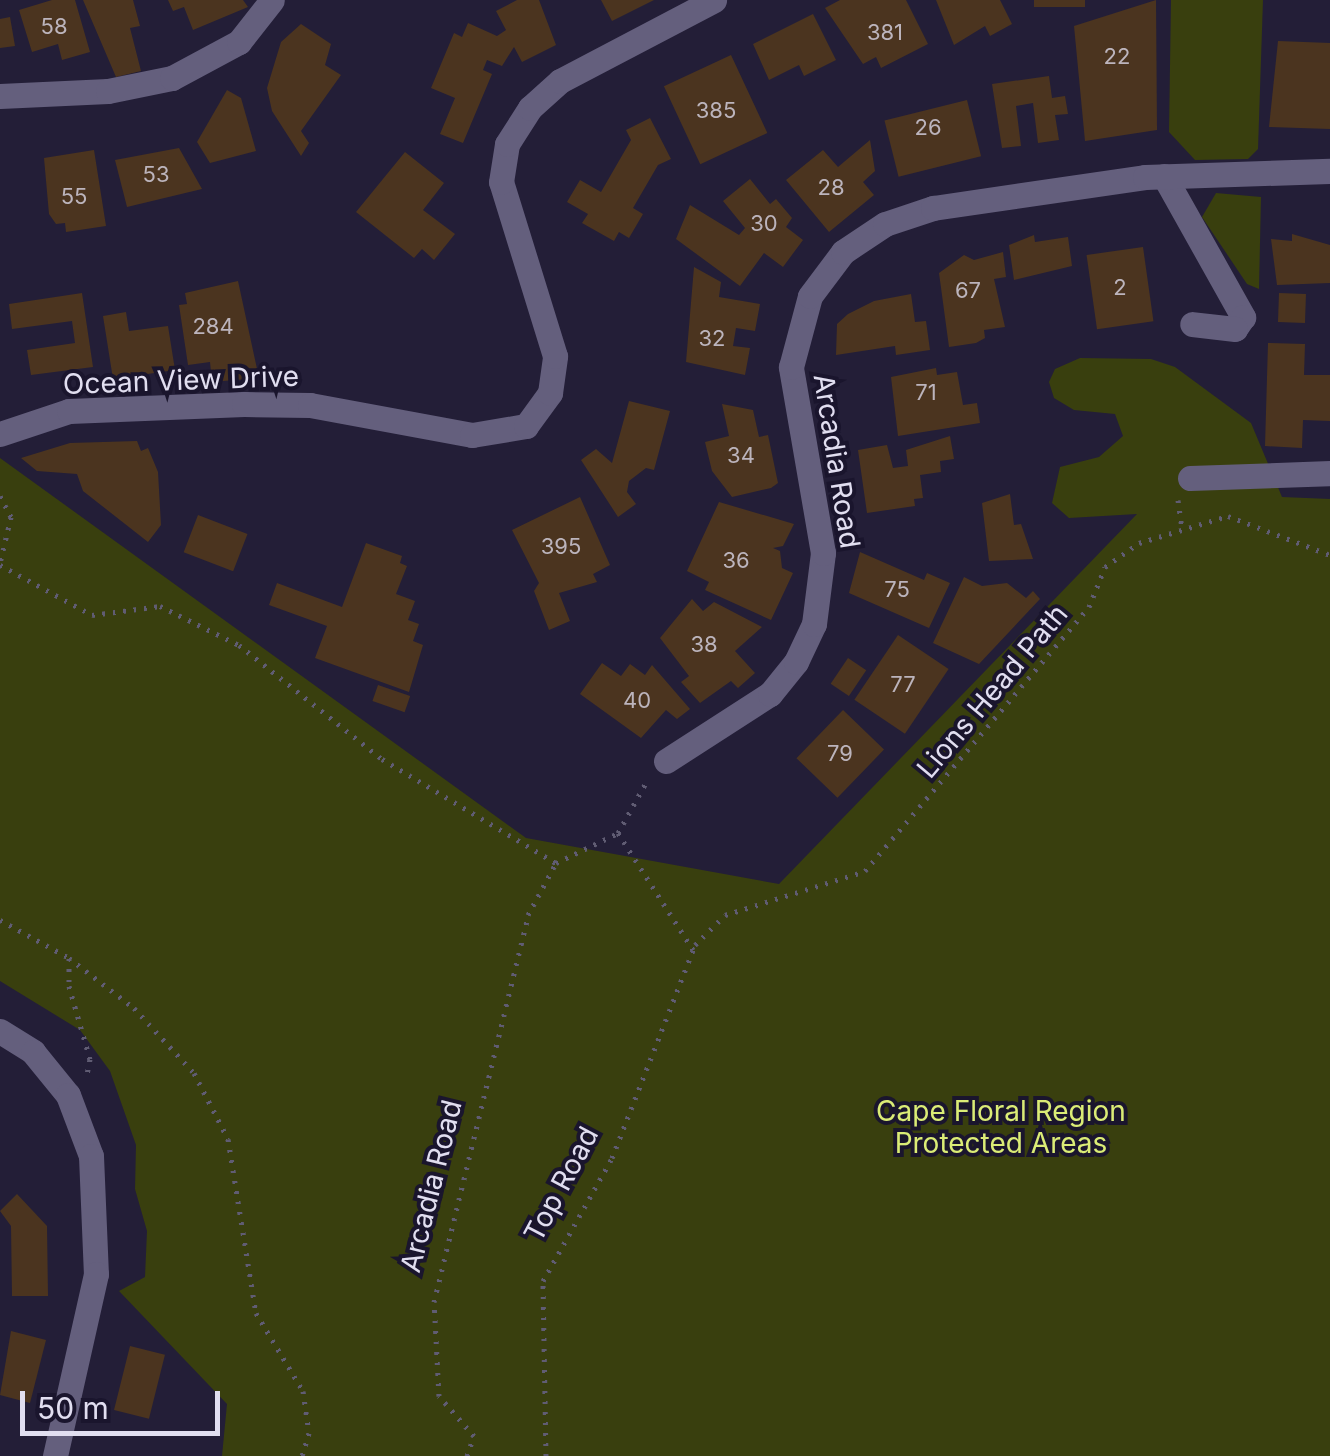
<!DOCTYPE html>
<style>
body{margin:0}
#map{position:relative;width:1330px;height:1456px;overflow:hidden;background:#231e37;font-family:Inter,sans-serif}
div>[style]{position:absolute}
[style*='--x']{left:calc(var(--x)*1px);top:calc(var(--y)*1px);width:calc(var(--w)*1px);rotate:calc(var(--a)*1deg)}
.green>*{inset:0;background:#393f0e}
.building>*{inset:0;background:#4b341f;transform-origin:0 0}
.path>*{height:5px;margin-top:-2.5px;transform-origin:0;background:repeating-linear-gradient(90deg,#605c73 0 2.5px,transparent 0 10.5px)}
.street>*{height:25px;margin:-12.5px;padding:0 12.5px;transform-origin:12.5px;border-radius:12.5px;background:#645f7d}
span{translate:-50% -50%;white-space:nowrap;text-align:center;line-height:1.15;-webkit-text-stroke:8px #1a152d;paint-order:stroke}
.number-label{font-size:22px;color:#bcb4bc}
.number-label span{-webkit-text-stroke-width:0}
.street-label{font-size:28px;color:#e1def0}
.park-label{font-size:28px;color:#dbec76}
.scale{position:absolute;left:20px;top:1391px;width:200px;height:45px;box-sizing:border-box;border:5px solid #e1def0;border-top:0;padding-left:12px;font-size:30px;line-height:35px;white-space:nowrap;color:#e1def0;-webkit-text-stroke:8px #1a152d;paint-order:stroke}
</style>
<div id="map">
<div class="green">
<i style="clip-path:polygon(1171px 0,1263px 0,1258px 149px,1248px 159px,1195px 160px,1169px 132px)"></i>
<i style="clip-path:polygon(1216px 193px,1261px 197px,1259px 289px,1247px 284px,1202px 217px)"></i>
<i style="clip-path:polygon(1080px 358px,1151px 359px,1175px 367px,1251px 423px,1282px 497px,1330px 499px,1330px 1456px,222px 1456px,227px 1404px,119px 1291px,145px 1277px,147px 1231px,135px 1189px,136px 1145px,110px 1071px,80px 1030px,0 981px,0 458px,526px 838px,779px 884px,1137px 514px,1069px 518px,1052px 503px,1060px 467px,1099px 457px,1123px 436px,1115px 414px,1074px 410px,1054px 398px,1049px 382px,1055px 369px)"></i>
</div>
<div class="building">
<i style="clip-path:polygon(52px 0,75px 0,90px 52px,62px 60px,58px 44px,32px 52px,19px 10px)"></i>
<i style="clip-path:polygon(83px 0,133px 0,140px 26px,130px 28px,141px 71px,116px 77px)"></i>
<i style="clip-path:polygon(168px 0,243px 0,248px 7px,193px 30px,184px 7px,173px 11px)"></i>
<i style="clip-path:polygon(517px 0,539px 0,556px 45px,522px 62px,514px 47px,502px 66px,487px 60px,483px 70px,492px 74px,463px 143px,440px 134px,455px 98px,431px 88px,454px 33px,462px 37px,468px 23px,497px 36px,506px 30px,496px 11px)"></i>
<i style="clip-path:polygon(601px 0,654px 0,612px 21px)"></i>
<i style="clip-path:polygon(840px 0,906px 0,928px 44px,881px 68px,876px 57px,863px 64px,825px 8px)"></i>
<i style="clip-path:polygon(936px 0,1000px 0,1012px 24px,990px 36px,985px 26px,954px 45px)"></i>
<i style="left:1034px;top:0;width:51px;height:7px"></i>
<i style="clip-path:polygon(1156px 0,1157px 130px,1085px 141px,1074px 26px)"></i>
<i style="clip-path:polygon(813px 14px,836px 60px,804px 76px,799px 65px,769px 80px,753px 44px)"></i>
<i style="clip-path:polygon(10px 17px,15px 46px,0 48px,0 19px)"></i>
<i style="clip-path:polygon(301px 24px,331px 44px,325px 65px,341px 75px,301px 131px,309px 143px,301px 156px,272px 111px,267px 88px,281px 42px)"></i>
<i style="clip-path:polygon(1278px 41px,1330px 43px,1330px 129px,1269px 127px)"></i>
<i style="left:731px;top:55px;width:86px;height:74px;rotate:65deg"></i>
<i style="clip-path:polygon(1049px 76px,1052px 98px,1065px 96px,1068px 114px,1055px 115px,1059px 140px,1038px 143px,1033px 103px,1016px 106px,1021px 146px,1002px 148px,992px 84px)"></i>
<i style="clip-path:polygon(227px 90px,241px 98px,256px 151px,210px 163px,197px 142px)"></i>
<i style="left:967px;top:100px;width:58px;height:85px;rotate:76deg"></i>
<i style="clip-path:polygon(650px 118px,671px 159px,658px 165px,633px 208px,643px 214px,629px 238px,619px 232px,614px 241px,582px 223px,588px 214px,567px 202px,580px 180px,601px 192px,631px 140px,626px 130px)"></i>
<i style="clip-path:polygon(870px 140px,875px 171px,863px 182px,874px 195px,829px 232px,786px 180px,823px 150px,838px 167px)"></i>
<i style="clip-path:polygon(179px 148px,202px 189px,127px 207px,115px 160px)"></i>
<i style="clip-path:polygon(94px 150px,106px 226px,66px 232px,65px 223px,56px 224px,49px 214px,44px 158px)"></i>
<i style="clip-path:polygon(405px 152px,444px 183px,423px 210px,455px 234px,434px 260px,422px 249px,414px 258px,356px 212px)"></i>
<i style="clip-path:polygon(750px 179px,770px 204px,776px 199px,792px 218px,786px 227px,803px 240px,783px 267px,764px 253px,740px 286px,676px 239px,690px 205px,739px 235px,745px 228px,723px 201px)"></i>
<i style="clip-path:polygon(1292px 234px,1330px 245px,1330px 283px,1277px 285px,1271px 239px,1292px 241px)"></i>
<i style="clip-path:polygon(1034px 235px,1035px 242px,1068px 237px,1072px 266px,1014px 280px,1009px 245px)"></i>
<i style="left:1143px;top:247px;width:75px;height:57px;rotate:82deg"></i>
<i style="clip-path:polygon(1003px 252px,1006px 277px,994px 279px,1005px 327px,984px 330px,985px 338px,976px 343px,949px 347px,939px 273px,964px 255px,974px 260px)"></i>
<i style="clip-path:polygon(694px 267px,721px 282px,719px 297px,760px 304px,755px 331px,736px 328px,733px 346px,750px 348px,745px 375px,686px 362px)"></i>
<i style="clip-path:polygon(238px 281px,259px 378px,212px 382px,210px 362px,188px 365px,179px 305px,187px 304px,185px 293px)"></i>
<i style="clip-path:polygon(82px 293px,93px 367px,31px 375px,27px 350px,75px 343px,72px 321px,12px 329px,9px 304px)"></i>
<i style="left:1279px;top:293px;width:27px;height:29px;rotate:2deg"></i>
<i style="clip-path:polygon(911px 294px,915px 322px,926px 321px,930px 350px,896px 355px,895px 346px,836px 355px,837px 324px,848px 314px,874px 301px)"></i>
<i style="clip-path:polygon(126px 312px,129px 331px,168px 326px,175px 370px,113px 379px,103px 316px)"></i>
<i style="clip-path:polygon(1268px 343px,1305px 344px,1304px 375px,1330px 375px,1330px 421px,1303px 420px,1302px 448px,1265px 446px)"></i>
<i style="clip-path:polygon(936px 368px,937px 375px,957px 372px,963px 405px,977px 403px,980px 423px,898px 436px,891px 377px)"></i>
<i style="clip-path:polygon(629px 401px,670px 411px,654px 470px,646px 468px,629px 481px,627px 492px,636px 504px,618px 517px,581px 460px,596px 449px,612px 463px)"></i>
<i style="clip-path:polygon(722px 404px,753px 410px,759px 437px,768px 435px,778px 483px,771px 488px,732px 497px,712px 471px,705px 442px,729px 436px)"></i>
<i style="clip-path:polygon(950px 436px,954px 459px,940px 461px,941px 472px,920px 475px,923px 498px,914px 499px,915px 506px,867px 513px,858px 450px,887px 445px,893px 468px,908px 466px,906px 450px)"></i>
<i style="clip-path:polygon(137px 441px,141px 451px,148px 448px,158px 472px,161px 525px,148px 542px,83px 491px,77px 474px,37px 471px,21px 458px,70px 443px)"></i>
<i style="clip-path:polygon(1010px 494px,1014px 525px,1021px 524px,1033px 559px,989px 561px,982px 503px)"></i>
<i style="clip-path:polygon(580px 497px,610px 565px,593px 574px,597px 582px,559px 593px,570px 621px,549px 630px,534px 591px,539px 583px,512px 530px)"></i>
<i style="clip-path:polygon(719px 502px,794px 524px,783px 546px,773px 548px,780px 551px,782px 568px,793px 573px,771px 620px,705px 590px,709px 582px,687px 571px)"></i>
<i style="left:198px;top:515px;width:53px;height:40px;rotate:21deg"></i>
<i style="clip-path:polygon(366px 543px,402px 556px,400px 563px,407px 566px,396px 594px,415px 601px,408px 620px,419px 624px,413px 641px,423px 645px,409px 692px,315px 658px,327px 626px,269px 605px,277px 583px,342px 607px)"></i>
<i style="clip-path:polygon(860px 552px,924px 580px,927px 573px,950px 583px,929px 628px,849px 593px)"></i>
<i style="clip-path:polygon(964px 577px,982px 586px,1007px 583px,1026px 598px,1033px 591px,1040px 599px,979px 664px,933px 643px)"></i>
<i style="clip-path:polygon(692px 599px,703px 611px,714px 602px,762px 627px,735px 651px,755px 673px,738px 688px,731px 681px,700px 703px,681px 682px,689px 676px,660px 638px)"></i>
<i style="left:898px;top:635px;width:61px;height:78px;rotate:34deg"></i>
<i style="left:848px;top:658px;width:22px;height:31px;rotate:34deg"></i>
<i style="clip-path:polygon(602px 663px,621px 676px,630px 664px,645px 675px,652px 665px,690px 709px,677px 719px,666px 710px,641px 738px,580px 694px)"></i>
<i style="left:378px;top:685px;width:34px;height:17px;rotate:19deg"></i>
<i style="left:843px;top:710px;width:57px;height:67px;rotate:44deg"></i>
<i style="clip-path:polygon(17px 1194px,47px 1226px,48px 1296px,12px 1296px,11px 1226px,0 1211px)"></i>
<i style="clip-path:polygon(11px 1331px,46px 1340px,30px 1403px,0 1395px)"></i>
<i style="left:130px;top:1346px;width:36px;height:66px;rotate:14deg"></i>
</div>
<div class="path">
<i style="--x:0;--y:496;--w:24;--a:62"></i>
<i style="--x:11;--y:517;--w:47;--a:103.4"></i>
<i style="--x:1178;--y:500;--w:27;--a:82"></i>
<i style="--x:0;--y:565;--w:105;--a:28.5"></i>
<i style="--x:92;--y:615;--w:69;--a:-7.5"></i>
<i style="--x:160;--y:606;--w:88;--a:26.3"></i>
<i style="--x:239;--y:645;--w:183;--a:38.6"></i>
<i style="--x:382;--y:759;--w:203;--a:30.9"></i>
<i style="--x:618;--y:833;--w:139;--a:57.3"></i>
<i style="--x:0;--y:920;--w:79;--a:28.8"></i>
<i style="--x:69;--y:958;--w:82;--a:37.6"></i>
<i style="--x:134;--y:1008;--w:88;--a:47.3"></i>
<i style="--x:194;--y:1073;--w:74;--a:62.7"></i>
<i style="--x:228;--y:1139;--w:176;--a:80.9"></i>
<i style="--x:256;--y:1313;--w:91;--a:58.9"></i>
<i style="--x:303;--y:1391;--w:42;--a:81.9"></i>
<i style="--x:309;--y:1433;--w:24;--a:107"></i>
<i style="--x:69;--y:958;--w:28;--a:90"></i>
<i style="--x:69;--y:986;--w:76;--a:74"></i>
<i style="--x:90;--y:1059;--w:20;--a:101"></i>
<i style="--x:467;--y:1456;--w:21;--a:-71"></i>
<i style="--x:474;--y:1436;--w:53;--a:-131.2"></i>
<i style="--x:439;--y:1396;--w:94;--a:-93"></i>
<i style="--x:434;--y:1302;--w:398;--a:-76.3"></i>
<i style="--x:528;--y:915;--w:59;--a:-61.7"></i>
<i style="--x:556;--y:863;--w:69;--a:-25.8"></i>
<i style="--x:618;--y:833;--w:62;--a:-60.9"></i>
<i style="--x:546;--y:1456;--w:175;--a:-91"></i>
<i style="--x:543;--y:1281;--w:141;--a:-60.7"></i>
<i style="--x:612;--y:1158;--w:229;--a:-68.7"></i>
<i style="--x:695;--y:945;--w:42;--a:-45"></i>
<i style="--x:725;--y:915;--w:147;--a:-17.4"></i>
<i style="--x:865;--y:871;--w:346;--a:-49.7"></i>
<i style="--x:1089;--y:607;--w:43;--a:-68.2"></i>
<i style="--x:1105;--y:567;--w:42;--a:-35.2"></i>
<i style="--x:1139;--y:543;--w:93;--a:-16.9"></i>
<i style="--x:1228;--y:516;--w:109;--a:20.9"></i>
</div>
<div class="street">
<i style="--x:0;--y:96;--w:108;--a:-2.7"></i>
<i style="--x:108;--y:91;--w:65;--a:-11.5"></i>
<i style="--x:172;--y:78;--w:76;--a:-28.2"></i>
<i style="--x:239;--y:42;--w:53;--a:-51.8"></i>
<i style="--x:1164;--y:176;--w:162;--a:60.7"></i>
<i style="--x:1243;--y:317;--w:14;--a:124"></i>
<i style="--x:1235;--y:329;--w:43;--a:-173.4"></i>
<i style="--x:0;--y:434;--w:73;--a:-18.4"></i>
<i style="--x:69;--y:411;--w:175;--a:-2.3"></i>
<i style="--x:244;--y:404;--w:66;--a:0.9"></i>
<i style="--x:310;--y:405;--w:165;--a:10.5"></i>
<i style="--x:472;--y:435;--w:55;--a:-9.5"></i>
<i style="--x:526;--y:426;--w:41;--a:-54"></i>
<i style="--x:550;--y:393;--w:37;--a:-82"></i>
<i style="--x:555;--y:356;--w:182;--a:-107.2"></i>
<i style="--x:501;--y:182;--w:38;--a:-81"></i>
<i style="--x:507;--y:144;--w:43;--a:-57.4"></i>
<i style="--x:530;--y:108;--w:40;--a:-42"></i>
<i style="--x:560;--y:81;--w:174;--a:-27.7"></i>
<i style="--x:1190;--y:478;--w:140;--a:-2"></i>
<i style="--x:666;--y:761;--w:124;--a:-32.8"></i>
<i style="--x:770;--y:694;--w:41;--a:-50.9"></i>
<i style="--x:796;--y:662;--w:42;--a:-64.7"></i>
<i style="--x:814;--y:624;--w:72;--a:-82.8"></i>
<i style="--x:823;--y:553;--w:189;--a:-99.8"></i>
<i style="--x:791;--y:367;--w:73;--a:-75"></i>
<i style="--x:810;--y:296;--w:55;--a:-53.1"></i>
<i style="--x:843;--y:252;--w:50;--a:-33.7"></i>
<i style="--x:885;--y:224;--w:51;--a:-18.4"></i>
<i style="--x:933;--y:208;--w:214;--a:-8.3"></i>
<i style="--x:1145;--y:177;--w:185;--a:-1.9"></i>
<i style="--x:0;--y:1031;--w:39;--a:32"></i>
<i style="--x:33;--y:1052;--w:55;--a:50.9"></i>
<i style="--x:68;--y:1095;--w:65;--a:69.3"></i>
<i style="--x:91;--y:1156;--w:118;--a:87.6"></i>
<i style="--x:96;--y:1274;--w:187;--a:102.7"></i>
</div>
<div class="number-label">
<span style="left:54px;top:27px">58</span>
<span style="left:885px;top:33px">381</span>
<span style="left:1117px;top:57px">22</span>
<span style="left:716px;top:111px">385</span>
<span style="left:928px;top:128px">26</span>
<span style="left:156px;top:175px">53</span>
<span style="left:831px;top:188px">28</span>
<span style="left:74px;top:197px">55</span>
<span style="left:764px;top:224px">30</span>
<span style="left:1120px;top:288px">2</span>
<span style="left:968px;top:291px">67</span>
<span style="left:213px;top:327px">284</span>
<span style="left:712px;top:339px">32</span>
<span style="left:926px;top:393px">71</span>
<span style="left:741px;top:456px">34</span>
<span style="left:561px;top:547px">395</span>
<span style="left:736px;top:561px">36</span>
<span style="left:897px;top:590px">75</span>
<span style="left:704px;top:645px">38</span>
<span style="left:903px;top:685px">77</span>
<span style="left:637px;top:701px">40</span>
<span style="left:840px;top:754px">79</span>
</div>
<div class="street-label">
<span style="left:181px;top:380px;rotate:-2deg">Ocean View Drive</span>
<span style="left:837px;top:461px;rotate:81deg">Arcadia Road</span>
<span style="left:992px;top:691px;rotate:-50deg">Lions Head Path</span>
<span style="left:561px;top:1184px;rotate:-62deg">Top Road</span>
<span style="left:431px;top:1186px;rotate:-76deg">Arcadia Road</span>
</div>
<div class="park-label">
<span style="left:1001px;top:1127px">Cape Floral Region<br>Protected Areas</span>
</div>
<div class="scale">50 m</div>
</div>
